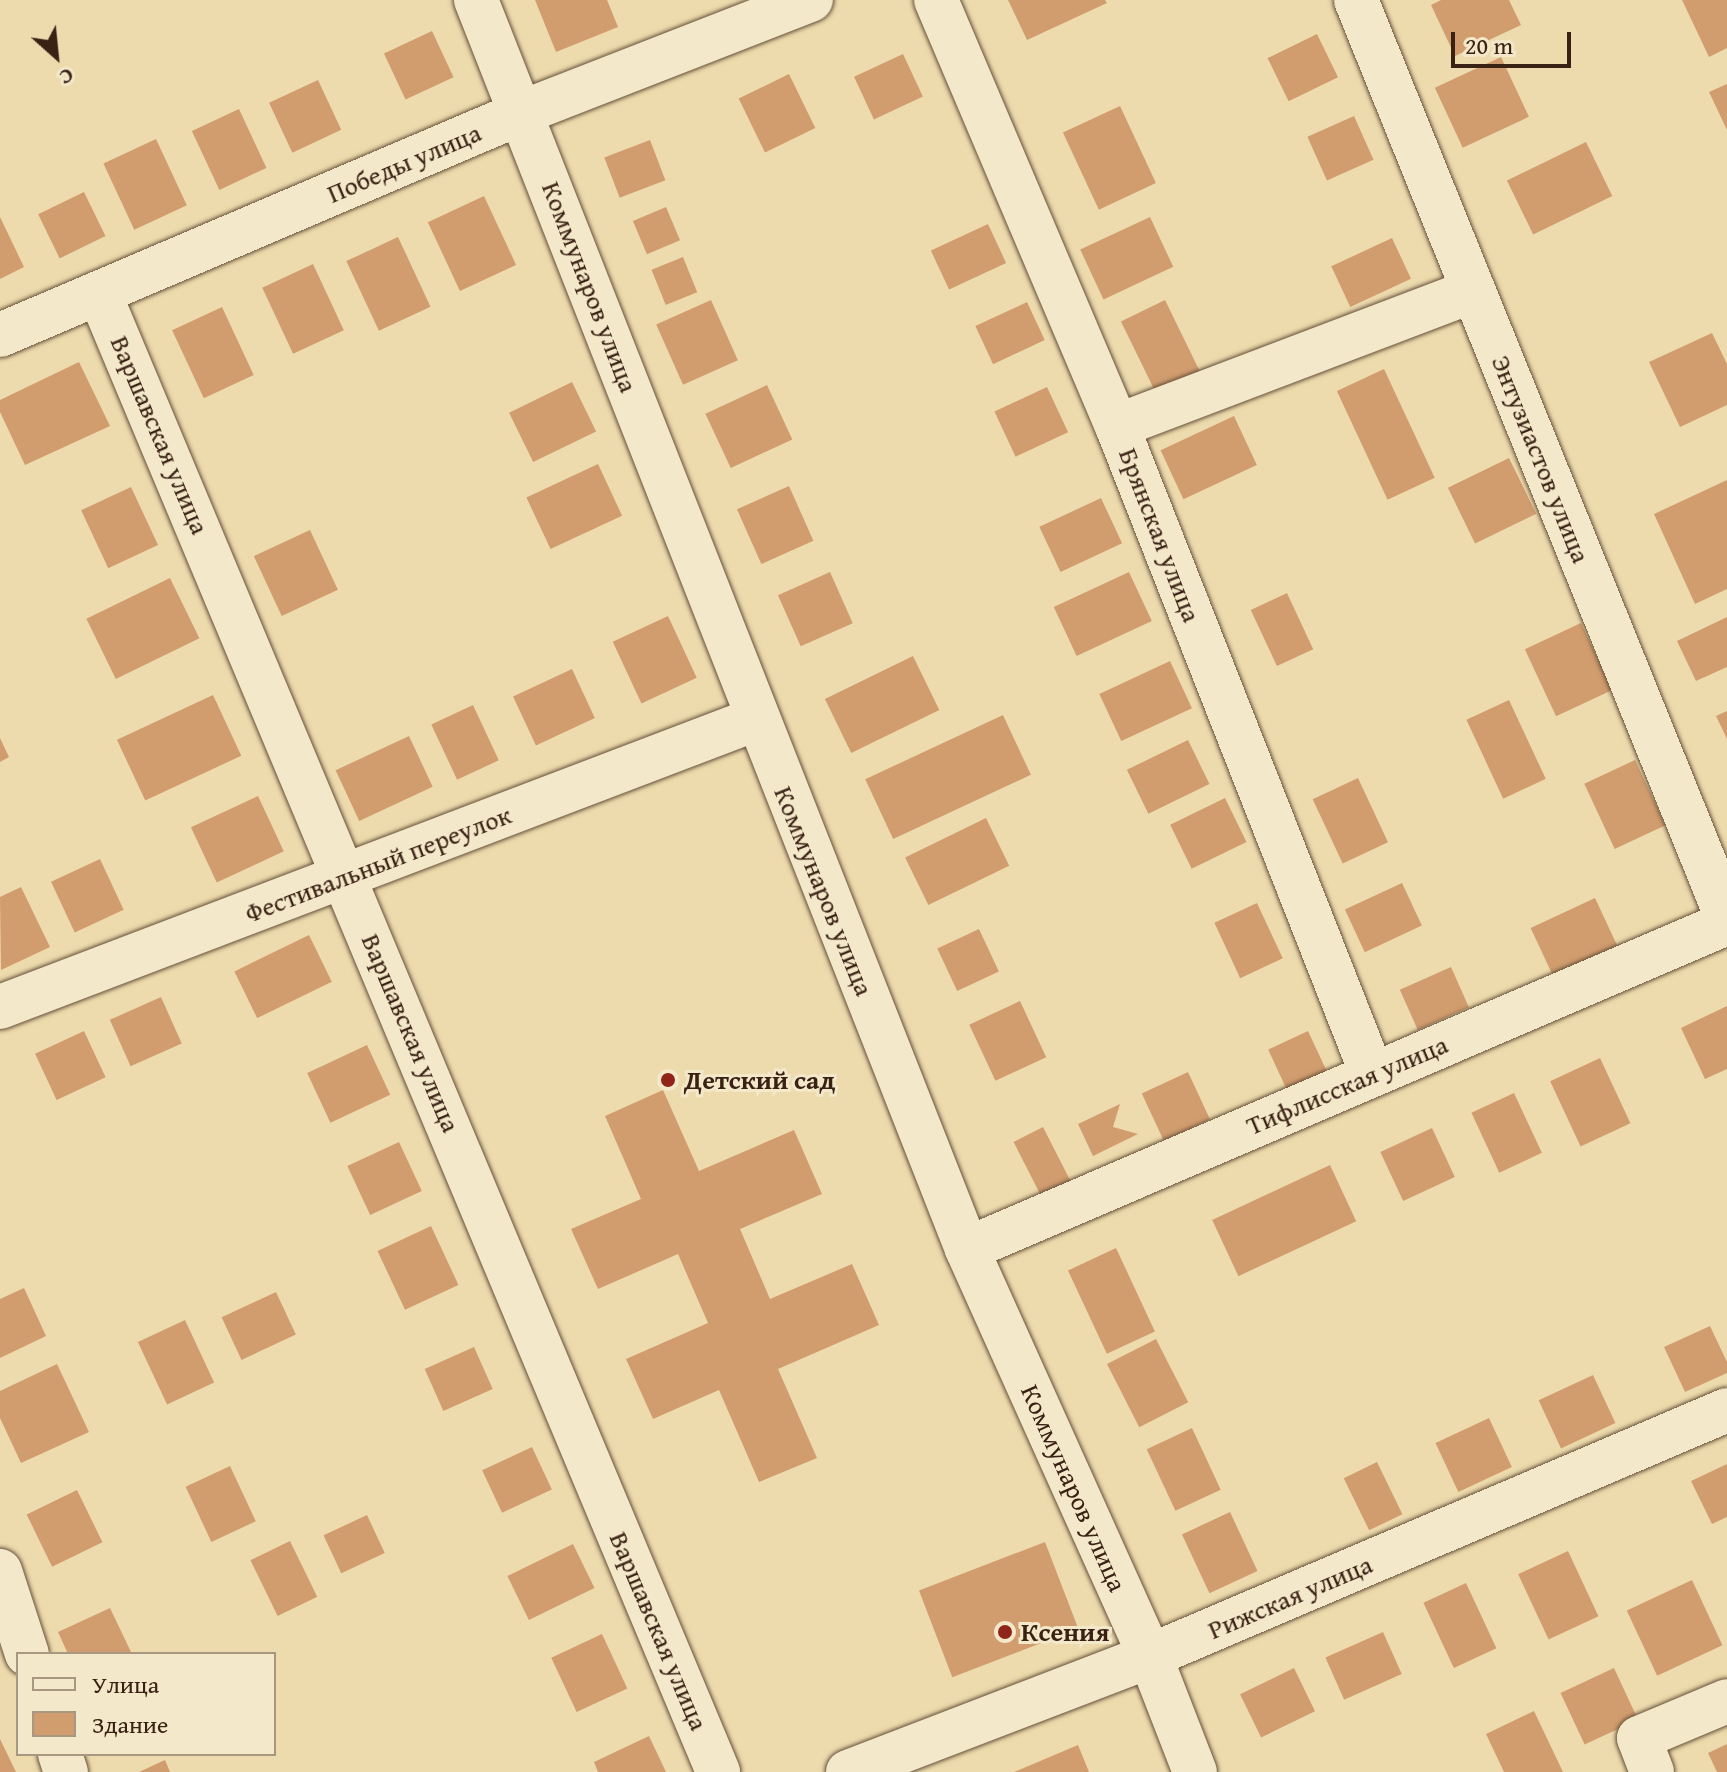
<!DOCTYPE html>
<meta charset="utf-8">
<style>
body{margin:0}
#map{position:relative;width:1727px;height:1772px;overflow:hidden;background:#eddbad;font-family:"Gentium Book Plus",serif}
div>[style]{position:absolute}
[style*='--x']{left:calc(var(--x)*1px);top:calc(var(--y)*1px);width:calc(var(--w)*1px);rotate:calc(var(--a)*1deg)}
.building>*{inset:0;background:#d29d6e;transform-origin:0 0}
.roads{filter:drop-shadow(0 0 2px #66503a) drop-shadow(0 0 2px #66503a)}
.street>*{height:44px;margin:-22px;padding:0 22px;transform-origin:22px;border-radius:22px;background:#f3e8ca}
.dots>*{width:22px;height:22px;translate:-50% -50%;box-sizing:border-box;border:4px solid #f3e8ca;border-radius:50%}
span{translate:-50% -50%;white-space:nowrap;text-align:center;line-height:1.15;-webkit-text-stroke:6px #f3e8ca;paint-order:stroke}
.street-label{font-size:26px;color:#392114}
.poi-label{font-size:26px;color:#392114;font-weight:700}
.left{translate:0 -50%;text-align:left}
.legend{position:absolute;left:16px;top:1652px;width:260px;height:104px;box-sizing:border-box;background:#f3e8ca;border:2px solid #a99881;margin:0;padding:10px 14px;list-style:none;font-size:24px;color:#392114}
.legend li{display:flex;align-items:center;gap:16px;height:40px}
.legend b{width:40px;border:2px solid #a99881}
.north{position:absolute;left:16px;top:16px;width:80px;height:80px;-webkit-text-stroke:6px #f3e8ca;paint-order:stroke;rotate:153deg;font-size:22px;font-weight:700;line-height:32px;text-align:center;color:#392114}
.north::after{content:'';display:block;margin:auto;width:28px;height:36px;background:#392114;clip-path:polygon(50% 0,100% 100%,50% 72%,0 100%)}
.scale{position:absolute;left:1451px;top:32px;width:120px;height:36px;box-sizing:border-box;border:4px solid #392114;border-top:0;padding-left:10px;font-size:24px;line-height:28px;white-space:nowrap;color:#392114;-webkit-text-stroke:6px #f3e8ca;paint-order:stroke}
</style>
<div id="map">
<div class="building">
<i style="clip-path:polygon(535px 0,607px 0,618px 27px,556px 52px)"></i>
<i style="clip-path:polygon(1008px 0,1105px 0,1107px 3px,1027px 40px)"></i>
<i style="clip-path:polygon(1441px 0,1509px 0,1521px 25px,1455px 56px,1431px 5px)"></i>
<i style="clip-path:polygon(1682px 0,1727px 0,1727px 48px,1709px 57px)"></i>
<i style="left:432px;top:31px;width:51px;height:53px;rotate:65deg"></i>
<i style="left:1317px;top:34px;width:48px;height:55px;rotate:64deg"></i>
<i style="left:903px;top:54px;width:47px;height:54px;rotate:65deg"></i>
<i style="left:1501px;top:57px;width:66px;height:73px;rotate:65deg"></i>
<i style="left:789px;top:74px;width:60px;height:56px;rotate:64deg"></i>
<i style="left:318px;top:80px;width:55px;height:54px;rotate:65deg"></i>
<i style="clip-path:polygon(1727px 84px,1727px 130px,1709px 92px)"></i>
<i style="left:1120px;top:106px;width:85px;height:63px;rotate:65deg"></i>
<i style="left:239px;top:109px;width:65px;height:52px;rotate:65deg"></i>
<i style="left:1354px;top:116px;width:48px;height:51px;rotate:66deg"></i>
<i style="left:156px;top:139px;width:73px;height:58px;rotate:65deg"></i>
<i style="left:650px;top:140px;width:43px;height:49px;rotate:69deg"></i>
<i style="left:1586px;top:142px;width:60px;height:88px;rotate:64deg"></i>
<i style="left:84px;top:192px;width:49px;height:51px;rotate:64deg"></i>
<i style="left:484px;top:196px;width:76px;height:62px;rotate:65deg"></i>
<i style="left:666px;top:207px;width:36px;height:36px;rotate:67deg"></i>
<i style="clip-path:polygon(0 217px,24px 267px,0 279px)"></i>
<i style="left:1150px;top:217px;width:55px;height:77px;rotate:65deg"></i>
<i style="left:988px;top:224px;width:43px;height:63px;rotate:65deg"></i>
<i style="left:398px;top:237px;width:77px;height:57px;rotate:65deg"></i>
<i style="left:1392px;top:238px;width:45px;height:67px;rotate:65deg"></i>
<i style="left:683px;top:257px;width:38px;height:34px;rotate:68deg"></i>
<i style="left:313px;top:264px;width:73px;height:56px;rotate:65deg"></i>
<i style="left:711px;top:300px;width:66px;height:60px;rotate:66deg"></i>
<i style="left:1165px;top:300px;width:83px;height:49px;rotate:64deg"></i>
<i style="left:1027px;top:302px;width:42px;height:57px;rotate:65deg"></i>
<i style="left:222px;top:307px;width:75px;height:55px;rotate:65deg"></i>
<i style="clip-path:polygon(1712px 333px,1727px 364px,1727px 405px,1680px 427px,1649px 362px)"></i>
<i style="clip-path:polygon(79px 362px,110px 426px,25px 465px,0 412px,0 400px)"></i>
<i style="left:1384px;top:369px;width:120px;height:52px;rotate:65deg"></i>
<i style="left:572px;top:382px;width:55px;height:70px;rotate:64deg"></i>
<i style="left:767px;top:385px;width:60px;height:68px;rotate:65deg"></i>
<i style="left:1047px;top:387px;width:50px;height:58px;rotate:65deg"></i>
<i style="left:1234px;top:416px;width:54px;height:81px;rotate:65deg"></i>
<i style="left:1509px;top:458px;width:62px;height:68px;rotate:64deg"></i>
<i style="left:598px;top:464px;width:57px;height:79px;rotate:65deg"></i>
<i style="clip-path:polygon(1727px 480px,1727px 589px,1695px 604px,1654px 514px)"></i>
<i style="left:789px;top:486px;width:60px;height:57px;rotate:66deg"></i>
<i style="left:131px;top:487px;width:64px;height:55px;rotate:65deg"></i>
<i style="left:1101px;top:498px;width:50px;height:68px;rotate:65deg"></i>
<i style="left:310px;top:530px;width:66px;height:62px;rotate:65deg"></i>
<i style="left:830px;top:572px;width:56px;height:57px;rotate:66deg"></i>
<i style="left:1129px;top:572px;width:54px;height:83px;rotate:65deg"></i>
<i style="left:170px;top:578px;width:67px;height:93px;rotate:64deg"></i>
<i style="left:1287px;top:593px;width:62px;height:40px;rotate:65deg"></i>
<i style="left:668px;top:616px;width:68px;height:61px;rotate:65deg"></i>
<i style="clip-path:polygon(1727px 617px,1727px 667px,1696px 681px,1677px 641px)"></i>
<i style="left:1581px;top:623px;width:74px;height:62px;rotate:65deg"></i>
<i style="left:913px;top:656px;width:60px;height:98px;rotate:64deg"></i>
<i style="left:1170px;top:661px;width:52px;height:78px;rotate:65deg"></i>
<i style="left:572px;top:669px;width:54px;height:65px;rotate:65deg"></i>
<i style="left:213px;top:695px;width:67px;height:106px;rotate:65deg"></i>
<i style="left:1509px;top:700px;width:87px;height:47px;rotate:65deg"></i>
<i style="left:473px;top:705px;width:61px;height:46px;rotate:65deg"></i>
<i style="clip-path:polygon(1727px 711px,1727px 739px,1716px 716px)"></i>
<i style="left:1003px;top:715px;width:66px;height:152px;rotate:65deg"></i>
<i style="left:409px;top:736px;width:56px;height:81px;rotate:65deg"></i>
<i style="clip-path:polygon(0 738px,9px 757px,0 762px)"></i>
<i style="left:1188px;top:740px;width:49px;height:68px;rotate:64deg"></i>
<i style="left:1635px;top:760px;width:72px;height:56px;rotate:65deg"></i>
<i style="left:1358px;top:778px;width:71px;height:50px;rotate:65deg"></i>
<i style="left:258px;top:796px;width:61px;height:74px;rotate:65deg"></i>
<i style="left:1225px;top:798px;width:49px;height:61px;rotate:64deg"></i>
<i style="left:986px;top:818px;width:53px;height:90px;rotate:64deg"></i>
<i style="left:100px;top:859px;width:56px;height:54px;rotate:65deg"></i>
<i style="left:1402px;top:883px;width:47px;height:63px;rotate:65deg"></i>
<i style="clip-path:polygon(21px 887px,50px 947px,1px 970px,0 897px)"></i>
<i style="left:1595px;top:898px;width:53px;height:71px;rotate:65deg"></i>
<i style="left:1257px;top:903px;width:61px;height:47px;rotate:65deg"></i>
<i style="left:979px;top:929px;width:47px;height:46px;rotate:65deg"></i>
<i style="left:309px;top:935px;width:52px;height:83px;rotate:64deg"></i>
<i style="left:1451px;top:967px;width:44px;height:56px;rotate:66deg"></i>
<i style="left:161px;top:997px;width:51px;height:56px;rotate:66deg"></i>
<i style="left:1020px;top:1001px;width:62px;height:56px;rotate:65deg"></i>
<i style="clip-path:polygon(1727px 1006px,1727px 1069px,1705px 1079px,1681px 1028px)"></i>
<i style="left:84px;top:1031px;width:51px;height:54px;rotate:65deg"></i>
<i style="left:1308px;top:1031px;width:45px;height:44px;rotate:65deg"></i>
<i style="left:367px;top:1045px;width:55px;height:66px;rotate:65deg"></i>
<i style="left:1600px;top:1058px;width:72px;height:55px;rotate:65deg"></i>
<i style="left:1188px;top:1072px;width:52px;height:51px;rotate:65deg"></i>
<i style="clip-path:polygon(663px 1090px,699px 1171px,794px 1130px,822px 1194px,740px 1229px,770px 1299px,852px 1264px,879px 1325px,778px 1369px,817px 1458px,759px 1482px,719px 1390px,653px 1419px,626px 1359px,708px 1323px,678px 1254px,598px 1289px,571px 1229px,641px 1199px,605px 1116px)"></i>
<i style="left:1514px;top:1093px;width:66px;height:47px;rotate:65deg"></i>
<i style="clip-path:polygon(1120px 1104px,1113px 1127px,1138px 1134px,1093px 1156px,1078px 1124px)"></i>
<i style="left:1043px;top:1127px;width:60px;height:33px;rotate:63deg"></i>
<i style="left:1432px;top:1128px;width:54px;height:57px;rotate:65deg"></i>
<i style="left:399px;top:1142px;width:54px;height:57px;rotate:65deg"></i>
<i style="left:1330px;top:1165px;width:62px;height:130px;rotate:65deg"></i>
<i style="left:431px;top:1226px;width:65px;height:59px;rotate:65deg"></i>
<i style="left:1116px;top:1248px;width:92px;height:53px;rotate:65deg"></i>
<i style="clip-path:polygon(24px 1288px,46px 1336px,0 1358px,0 1299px)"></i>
<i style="left:276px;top:1292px;width:47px;height:60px;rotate:65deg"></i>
<i style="left:185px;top:1320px;width:69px;height:52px;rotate:65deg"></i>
<i style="clip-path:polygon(1710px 1326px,1727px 1362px,1727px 1373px,1685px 1392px,1664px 1347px)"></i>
<i style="left:1156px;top:1339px;width:71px;height:55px;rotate:63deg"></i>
<i style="left:474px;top:1347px;width:46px;height:54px;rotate:66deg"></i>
<i style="clip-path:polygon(57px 1364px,89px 1432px,21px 1463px,0 1418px,0 1391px)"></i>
<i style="left:1593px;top:1375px;width:53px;height:60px;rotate:65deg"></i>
<i style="left:1489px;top:1418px;width:54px;height:59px;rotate:65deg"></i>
<i style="left:1192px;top:1428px;width:68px;height:50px;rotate:65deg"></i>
<i style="left:532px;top:1447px;width:47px;height:55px;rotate:65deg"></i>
<i style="left:1377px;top:1462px;width:58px;height:37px;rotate:64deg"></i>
<i style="clip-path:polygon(1727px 1464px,1727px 1517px,1712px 1524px,1691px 1481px)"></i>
<i style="left:230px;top:1466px;width:61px;height:49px;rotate:65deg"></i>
<i style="left:77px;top:1490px;width:58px;height:56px;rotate:64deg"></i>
<i style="left:1230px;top:1512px;width:65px;height:53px;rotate:65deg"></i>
<i style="left:367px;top:1515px;width:42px;height:48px;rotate:65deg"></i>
<i style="left:290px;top:1541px;width:62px;height:44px;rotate:64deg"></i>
<i style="left:1045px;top:1542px;width:93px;height:135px;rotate:69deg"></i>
<i style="left:573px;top:1544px;width:49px;height:73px;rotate:64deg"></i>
<i style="left:1568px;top:1551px;width:72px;height:55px;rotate:65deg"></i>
<i style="left:1692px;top:1580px;width:72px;height:72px;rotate:65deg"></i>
<i style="left:1466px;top:1583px;width:72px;height:47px;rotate:65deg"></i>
<i style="clip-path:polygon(110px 1608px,132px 1654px,68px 1654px,58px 1632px)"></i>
<i style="left:1383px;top:1632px;width:46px;height:63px;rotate:66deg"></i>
<i style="left:602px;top:1634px;width:60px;height:56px;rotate:65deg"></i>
<i style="left:1294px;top:1668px;width:48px;height:60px;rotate:64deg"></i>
<i style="left:1614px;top:1668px;width:57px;height:59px;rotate:65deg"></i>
<i style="clip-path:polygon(1534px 1711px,1563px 1772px,1504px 1772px,1486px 1734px)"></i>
<i style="clip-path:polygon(649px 1736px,666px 1772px,598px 1772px,594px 1762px)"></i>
<i style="clip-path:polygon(0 1739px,16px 1772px,0 1772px)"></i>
<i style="clip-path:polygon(1727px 1744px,1727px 1772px,1717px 1772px,1708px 1753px)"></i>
<i style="clip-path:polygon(1078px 1745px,1089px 1772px,1014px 1772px)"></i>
<i style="clip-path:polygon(165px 1760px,170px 1772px,139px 1772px)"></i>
</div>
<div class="roads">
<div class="street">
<i style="--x:476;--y:0;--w:1342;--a:68.54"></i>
<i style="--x:967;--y:1249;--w:446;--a:65.8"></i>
<i style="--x:1150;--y:1656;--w:124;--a:68.8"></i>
<i style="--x:936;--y:0;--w:463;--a:67"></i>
<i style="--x:1117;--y:426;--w:696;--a:68.52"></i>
<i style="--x:1356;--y:0;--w:990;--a:67.99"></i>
<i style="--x:100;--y:295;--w:1601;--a:67.29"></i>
<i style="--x:0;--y:335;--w:569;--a:-23.09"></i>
<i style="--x:523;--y:112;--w:309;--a:-21.3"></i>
<i style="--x:1117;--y:426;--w:381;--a:-20.8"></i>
<i style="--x:0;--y:1007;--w:809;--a:-20.85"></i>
<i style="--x:967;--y:1249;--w:827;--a:-23.22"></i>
<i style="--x:0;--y:1571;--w:87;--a:72"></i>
<i style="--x:60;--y:1754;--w:19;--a:72"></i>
<i style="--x:848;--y:1772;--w:324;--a:-21"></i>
<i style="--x:1150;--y:1656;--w:627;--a:-23.09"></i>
<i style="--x:1652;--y:1772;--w:36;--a:-111"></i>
<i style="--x:1639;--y:1738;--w:95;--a:-22.8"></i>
</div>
</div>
<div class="dots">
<i style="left:668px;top:1080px;background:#8f2418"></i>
<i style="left:1005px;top:1632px;background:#8f2418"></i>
</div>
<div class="street-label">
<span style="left:404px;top:163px;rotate:-23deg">Победы улица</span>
<span style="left:590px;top:287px;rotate:69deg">Коммунаров улица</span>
<span style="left:160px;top:435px;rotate:67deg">Варшавская улица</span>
<span style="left:1541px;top:459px;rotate:68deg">Энтузиастов улица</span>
<span style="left:1160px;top:535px;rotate:69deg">Брянская улица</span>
<span style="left:378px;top:864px;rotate:-21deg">Фестивальный переулок</span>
<span style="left:824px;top:891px;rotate:68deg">Коммунаров улица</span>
<span style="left:411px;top:1033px;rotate:67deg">Варшавская улица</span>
<span style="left:1347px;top:1085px;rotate:-23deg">Тифлисская улица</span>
<span style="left:1074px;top:1488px;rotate:66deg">Коммунаров улица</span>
<span style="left:1290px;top:1597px;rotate:-23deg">Рижская улица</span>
<span style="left:659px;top:1631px;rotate:67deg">Варшавская улица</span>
</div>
<div class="poi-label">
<span class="left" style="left:684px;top:1080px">Детский сад</span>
<span class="left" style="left:1021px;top:1632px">Ксения</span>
</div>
<ul class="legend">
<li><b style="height:10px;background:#f3e8ca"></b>Улица</li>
<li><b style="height:22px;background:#d29d6e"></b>Здание</li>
</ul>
<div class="north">С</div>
<div class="scale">20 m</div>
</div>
